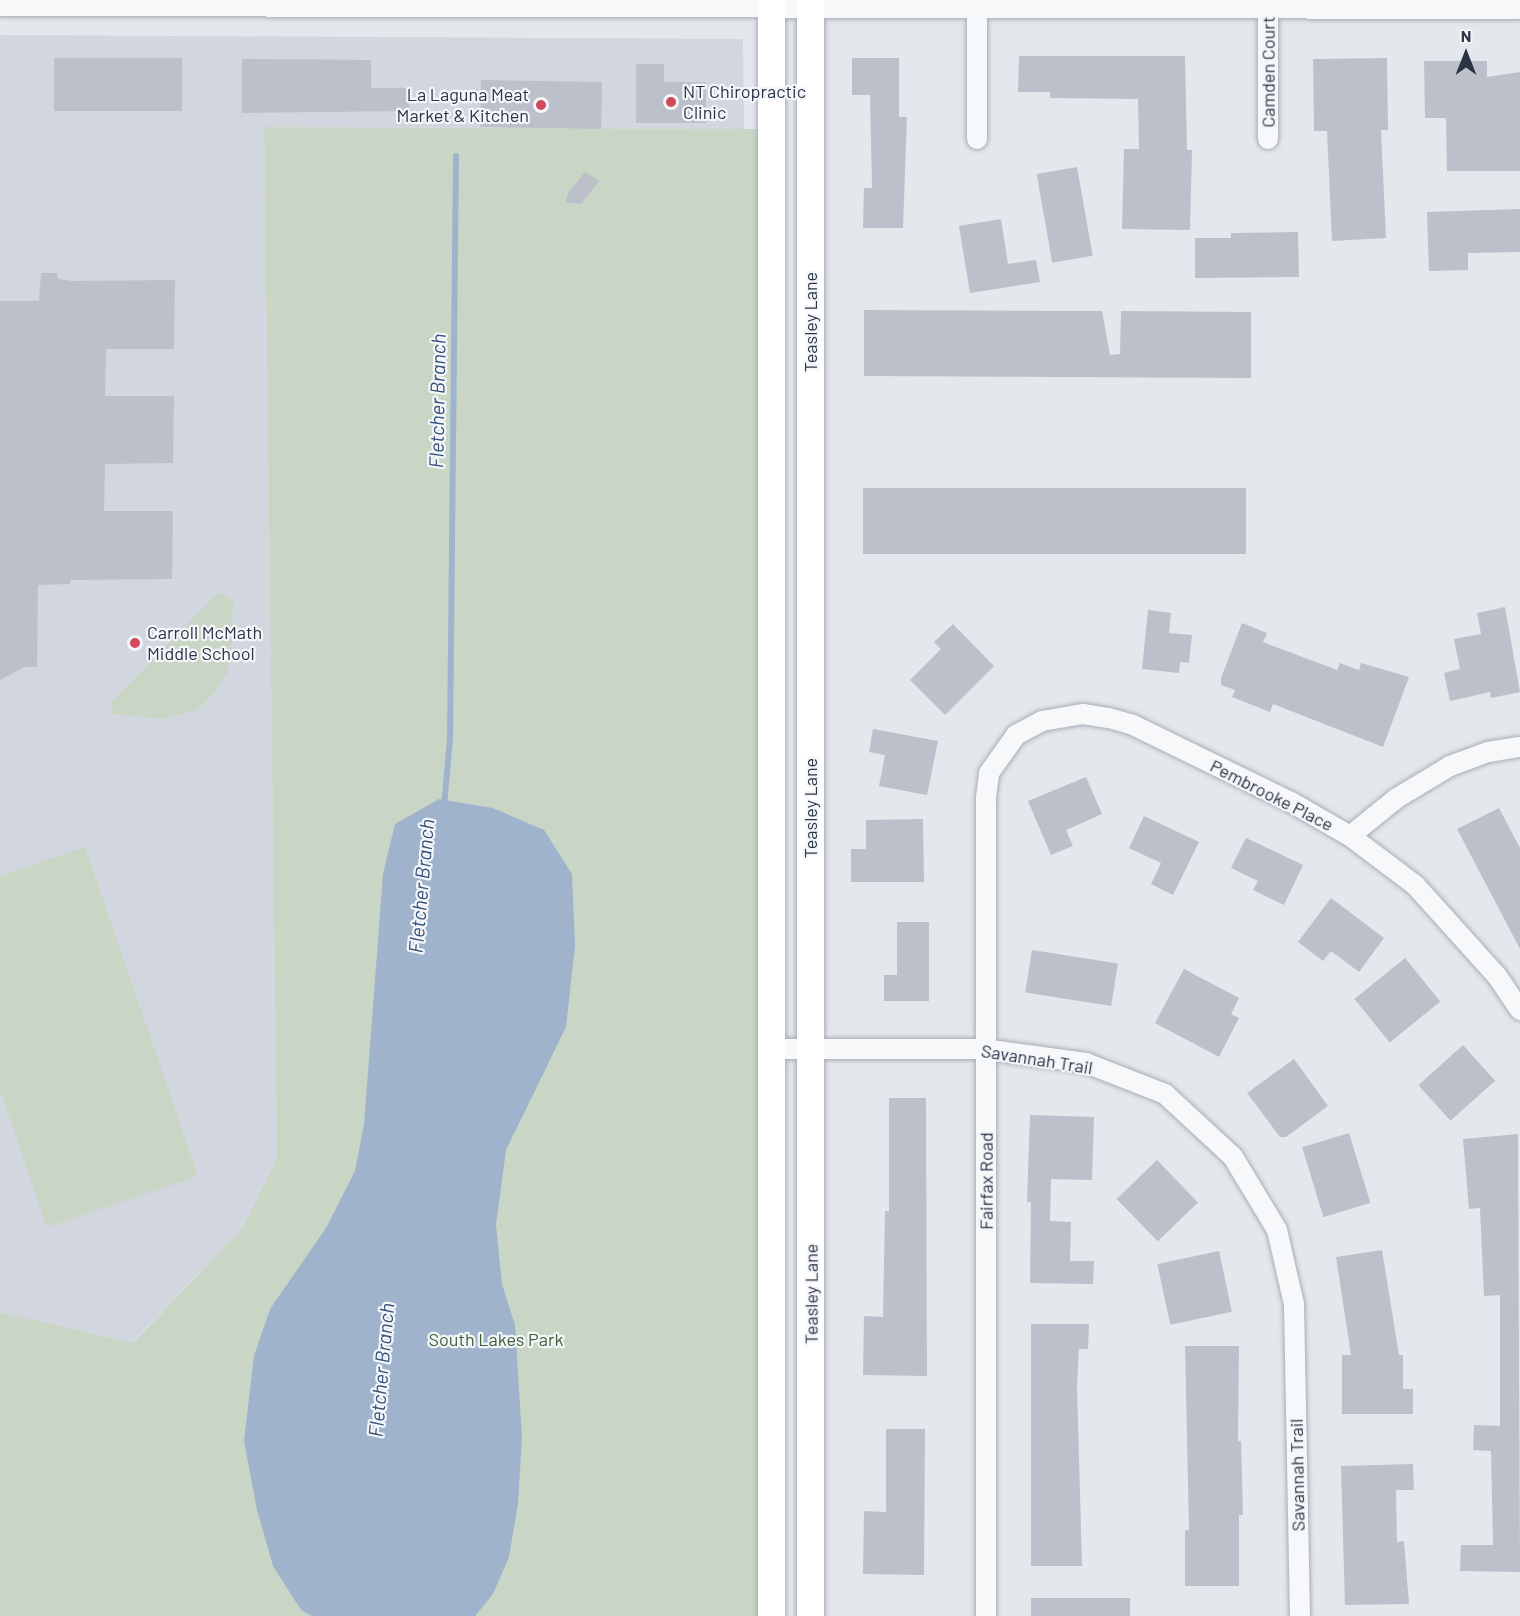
<!DOCTYPE html>
<style>
body{margin:0}
#map{position:relative;width:1520px;height:1616px;overflow:hidden;background:#e4e7ec;font-family:Barlow,sans-serif}
div>[style]{position:absolute}
[style*='--x']{left:calc(var(--x)*1px);top:calc(var(--y)*1px);width:calc(var(--w)*1px);rotate:calc(var(--a)*1deg)}
.built>*{inset:0;background:#d2d6de}
.green>*{inset:0;background:#c9d6c5}
.water>*{inset:0;background:#9fb4cc}
.stream>*{height:6px;margin:-3px;padding:0 3px;transform-origin:3px;border-radius:3px;background:#9fb4cc}
.building>*{inset:0;background:#bbc0ca;transform-origin:0 0}
.roads{filter:drop-shadow(0 0 2px #a9aeb7) drop-shadow(0 0 2px #a9aeb7)}
.minor>*{height:20px;margin:-10px;padding:0 10px;transform-origin:10px;border-radius:10px;background:#f7f8fa}
.secondary>*{height:27px;margin:-13.5px;padding:0 13.5px;transform-origin:13.5px;border-radius:13.5px;background:#fff}
.dots>*{width:16px;height:16px;translate:-50% -50%;box-sizing:border-box;border:3px solid #f4f6f9;border-radius:50%}
span{translate:-50% -50%;white-space:nowrap;text-align:center;line-height:1.15;-webkit-text-stroke:4.5px #f4f6f9;paint-order:stroke}
.street-label{font-size:18px;color:#2b3445}
.poi-label{font-size:18px;color:#2b3445}
.left{translate:0 -50%;text-align:left}
.right{translate:-100% -50%;text-align:right}
.park-label{font-size:18px;color:#3f6138}
.water-label{font-size:20px;color:#34527a;font-style:italic}
.north{position:absolute;left:1436px;top:24px;width:60px;height:60px;-webkit-text-stroke:4px #f4f6f9;paint-order:stroke;rotate:0deg;font-size:16px;font-weight:700;line-height:24px;text-align:center;color:#2b3445}
.north::after{content:'';display:block;margin:auto;width:21px;height:27px;background:#2b3445;clip-path:polygon(50% 0,100% 100%,50% 72%,0 100%)}
</style>
<div id="map">
<div class="built">
<i style="clip-path:polygon(0 35px,743px 39px,744px 129px,264px 127px,277px 1158px,243px 1227px,132px 1343px,0 1312px)"></i>
</div>
<div class="green">
<i style="clip-path:polygon(264px 127px,769px 129px,772px 1616px,0 1616px,0 1312px,133px 1343px,243px 1227px,277px 1158px)"></i>
<i style="clip-path:polygon(218px 593px,233px 600px,231px 651px,227px 673px,215px 692px,197px 710px,163px 719px,112px 714px,111px 703px)"></i>
<i style="clip-path:polygon(85px 847px,198px 1176px,47px 1227px,0 1090px,0 876px)"></i>
</div>
<div class="water">
<i style="clip-path:polygon(439px 799px,493px 808px,544px 830px,572px 874px,575px 946px,566px 1027px,506px 1150px,496px 1225px,502px 1284px,515px 1325px,522px 1438px,518px 1504px,509px 1557px,493px 1594px,475px 1616px,312px 1616px,301px 1610px,273px 1566px,257px 1510px,244px 1441px,254px 1356px,270px 1309px,326px 1228px,355px 1171px,364px 1124px,383px 874px,395px 824px)"></i>
</div>
<div class="stream">
<i style="--x:444;--y:807;--w:68;--a:-85"></i>
<i style="--x:450;--y:739;--w:583;--a:-89.41"></i>
</div>
<div class="building">
<i style="clip-path:polygon(1019px 56px,1185px 56px,1187px 150px,1192px 150px,1190px 230px,1122px 229px,1124px 149px,1139px 149px,1138px 99px,1050px 98px,1050px 92px,1018px 92px)"></i>
<i style="left:54px;top:58px;width:128px;height:53px"></i>
<i style="clip-path:polygon(852px 58px,899px 58px,899px 117px,907px 117px,903px 228px,863px 228px,864px 188px,872px 188px,870px 95px,852px 95px)"></i>
<i style="clip-path:polygon(1387px 58px,1388px 130px,1381px 130px,1386px 238px,1332px 241px,1327px 131px,1314px 131px,1313px 59px)"></i>
<i style="clip-path:polygon(242px 59px,371px 60px,371px 88px,409px 88px,409px 111px,242px 113px)"></i>
<i style="clip-path:polygon(1424px 61px,1487px 61px,1487px 77px,1520px 72px,1520px 171px,1447px 171px,1446px 118px,1425px 118px)"></i>
<i style="clip-path:polygon(636px 64px,664px 64px,664px 82px,706px 82px,706px 123px,636px 123px)"></i>
<i style="left:481px;top:80px;width:121px;height:47px;rotate:1deg"></i>
<i style="left:1077px;top:167px;width:90px;height:41px;rotate:80deg"></i>
<i style="clip-path:polygon(585px 172px,599px 181px,581px 204px,566px 202px,568px 193px)"></i>
<i style="clip-path:polygon(1520px 209px,1520px 252px,1468px 253px,1468px 270px,1429px 271px,1427px 212px)"></i>
<i style="clip-path:polygon(1001px 219px,1008px 264px,1036px 260px,1040px 282px,970px 293px,959px 226px)"></i>
<i style="clip-path:polygon(1298px 232px,1299px 277px,1195px 278px,1195px 238px,1231px 238px,1231px 233px)"></i>
<i style="clip-path:polygon(41px 273px,57px 273px,58px 279px,72px 281px,175px 280px,174px 349px,106px 349px,105px 396px,174px 396px,173px 463px,105px 464px,104px 511px,173px 511px,172px 579px,70px 580px,70px 584px,38px 585px,37px 667px,25px 667px,0 680px,0 301px,39px 301px)"></i>
<i style="clip-path:polygon(864px 310px,1102px 311px,1110px 355px,1120px 354px,1121px 311px,1251px 312px,1251px 378px,864px 376px)"></i>
<i style="left:863px;top:488px;width:383px;height:66px"></i>
<i style="clip-path:polygon(1505px 607px,1520px 692px,1491px 698px,1490px 692px,1450px 701px,1444px 673px,1460px 669px,1454px 639px,1481px 634px,1477px 613px)"></i>
<i style="clip-path:polygon(1148px 610px,1171px 613px,1169px 633px,1192px 635px,1189px 663px,1180px 662px,1179px 673px,1142px 669px)"></i>
<i style="clip-path:polygon(1242px 623px,1267px 633px,1263px 642px,1337px 670px,1340px 663px,1359px 670px,1361px 663px,1409px 677px,1383px 747px,1273px 704px,1270px 712px,1232px 697px,1235px 690px,1221px 685px,1221px 678px)"></i>
<i style="clip-path:polygon(953px 624px,994px 666px,945px 715px,910px 680px,941px 649px,934px 642px)"></i>
<i style="clip-path:polygon(873px 729px,938px 741px,927px 795px,879px 786px,885px 755px,869px 752px)"></i>
<i style="clip-path:polygon(1086px 777px,1102px 814px,1066px 830px,1073px 846px,1051px 855px,1028px 801px)"></i>
<i style="clip-path:polygon(1499px 808px,1520px 848px,1520px 949px,1457px 829px)"></i>
<i style="clip-path:polygon(1144px 816px,1199px 842px,1173px 895px,1151px 884px,1161px 863px,1129px 848px)"></i>
<i style="clip-path:polygon(923px 819px,924px 882px,851px 882px,851px 849px,866px 849px,866px 820px)"></i>
<i style="clip-path:polygon(1246px 838px,1303px 865px,1284px 905px,1253px 890px,1258px 881px,1231px 868px)"></i>
<i style="clip-path:polygon(1331px 898px,1384px 938px,1359px 972px,1331px 951px,1323px 961px,1298px 942px)"></i>
<i style="clip-path:polygon(897px 922px,929px 922px,929px 1001px,884px 1001px,884px 975px,897px 975px)"></i>
<i style="left:1032px;top:950px;width:87px;height:43px;rotate:9deg"></i>
<i style="left:1405px;top:958px;width:56px;height:65px;rotate:51deg"></i>
<i style="clip-path:polygon(1184px 969px,1239px 998px,1231px 1014px,1239px 1018px,1219px 1057px,1155px 1023px)"></i>
<i style="left:1463px;top:1045px;width:48px;height:60px;rotate:48deg"></i>
<i style="clip-path:polygon(1294px 1059px,1328px 1106px,1286px 1137px,1280px 1137px,1247px 1093px)"></i>
<i style="clip-path:polygon(889px 1098px,926px 1098px,927px 1376px,863px 1375px,864px 1316px,883px 1317px,885px 1211px,889px 1211px)"></i>
<i style="clip-path:polygon(1030px 1115px,1094px 1117px,1092px 1180px,1051px 1179px,1050px 1221px,1071px 1222px,1070px 1261px,1094px 1261px,1093px 1284px,1030px 1283px,1031px 1202px,1027px 1202px)"></i>
<i style="left:1349px;top:1133px;width:73px;height:49px;rotate:73deg"></i>
<i style="clip-path:polygon(1518px 1134px,1520px 1572px,1460px 1571px,1461px 1545px,1493px 1545px,1491px 1451px,1473px 1450px,1474px 1425px,1500px 1426px,1500px 1295px,1484px 1296px,1480px 1208px,1469px 1209px,1463px 1139px)"></i>
<i style="left:1157px;top:1160px;width:59px;height:56px;rotate:46deg"></i>
<i style="clip-path:polygon(1382px 1250px,1399px 1355px,1403px 1355px,1403px 1389px,1413px 1389px,1413px 1414px,1342px 1414px,1342px 1355px,1351px 1355px,1336px 1257px)"></i>
<i style="left:1219px;top:1251px;width:62px;height:63px;rotate:78deg"></i>
<i style="clip-path:polygon(1031px 1324px,1089px 1324px,1088px 1349px,1079px 1349px,1077px 1385px,1082px 1566px,1031px 1566px)"></i>
<i style="clip-path:polygon(1185px 1346px,1239px 1346px,1238px 1441px,1241px 1441px,1243px 1515px,1239px 1515px,1239px 1586px,1185px 1586px,1185px 1530px,1189px 1530px)"></i>
<i style="clip-path:polygon(886px 1429px,925px 1429px,924px 1575px,863px 1574px,864px 1511px,886px 1512px)"></i>
<i style="clip-path:polygon(1413px 1464px,1414px 1490px,1396px 1490px,1397px 1542px,1404px 1541px,1409px 1604px,1345px 1605px,1341px 1466px)"></i>
<i style="left:1130px;top:1598px;width:18px;height:99px;rotate:90deg"></i>
</div>
<div class="roads">
<div class="minor">
<i style="--x:0;--y:6;--w:1520;--a:0.11"></i>
<i style="--x:977;--y:6;--w:133;--a:90"></i>
<i style="--x:1268;--y:6;--w:133;--a:90"></i>
<i style="--x:1350;--y:836;--w:60;--a:-39"></i>
<i style="--x:1397;--y:798;--w:62;--a:-31.1"></i>
<i style="--x:1450;--y:766;--w:40;--a:-20.2"></i>
<i style="--x:1488;--y:752;--w:32;--a:-9"></i>
<i style="--x:771;--y:1049;--w:212;--a:0"></i>
<i style="--x:983;--y:1049;--w:104;--a:7.7"></i>
<i style="--x:1086;--y:1063;--w:85;--a:21.4"></i>
<i style="--x:1165;--y:1094;--w:93;--a:42.8"></i>
<i style="--x:1233;--y:1157;--w:85;--a:58.9"></i>
<i style="--x:1277;--y:1230;--w:76;--a:77.1"></i>
<i style="--x:1294;--y:1304;--w:312;--a:88.9"></i>
<i style="--x:986;--y:1616;--w:818;--a:-90"></i>
<i style="--x:986;--y:798;--w:25;--a:-83"></i>
<i style="--x:989;--y:773;--w:47;--a:-54.6"></i>
<i style="--x:1016;--y:735;--w:30;--a:-28"></i>
<i style="--x:1042;--y:721;--w:42;--a:-9.7"></i>
<i style="--x:1083;--y:714;--w:26;--a:9"></i>
<i style="--x:1109;--y:718;--w:25;--a:16"></i>
<i style="--x:1133;--y:725;--w:176;--a:26"></i>
<i style="--x:1291;--y:802;--w:68;--a:30"></i>
<i style="--x:1350;--y:836;--w:81;--a:37"></i>
<i style="--x:1415;--y:885;--w:122;--a:48"></i>
<i style="--x:1497;--y:976;--w:41;--a:55.9"></i>
</div>
<div class="secondary">
<i style="--x:771;--y:0;--w:1616;--a:90"></i>
<i style="--x:810;--y:0;--w:1616;--a:90"></i>
</div>
</div>
<div class="dots">
<i style="left:671px;top:102px;background:#d1495b"></i>
<i style="left:541px;top:105px;background:#d1495b"></i>
<i style="left:135px;top:643px;background:#d1495b"></i>
</div>
<div class="street-label">
<span style="left:1268px;top:72px;rotate:-90deg">Camden Court</span>
<span style="left:810px;top:322px;rotate:-90deg">Teasley Lane</span>
<span style="left:1272px;top:795px;rotate:27deg">Pembrooke Place</span>
<span style="left:810px;top:808px;rotate:-90deg">Teasley Lane</span>
<span style="left:1037px;top:1059px;rotate:9deg">Savannah Trail</span>
<span style="left:986px;top:1181px;rotate:-90deg">Fairfax Road</span>
<span style="left:811px;top:1294px;rotate:-90deg">Teasley Lane</span>
<span style="left:1297px;top:1475px;rotate:-91deg">Savannah Trail</span>
</div>
<div class="poi-label">
<span class="left" style="left:683px;top:102px">NT Chiropractic<br>Clinic</span>
<span class="right" style="left:529px;top:105px">La Laguna Meat<br>Market &amp; Kitchen</span>
<span class="left" style="left:147px;top:643px">Carroll McMath<br>Middle School</span>
</div>
<div class="park-label">
<span style="left:496px;top:1339px">South Lakes Park</span>
</div>
<div class="water-label">
<span style="left:437px;top:401px;rotate:-89deg">Fletcher Branch</span>
<span style="left:421px;top:886px;rotate:-85deg">Fletcher Branch</span>
<span style="left:381px;top:1370px;rotate:-85deg">Fletcher Branch</span>
</div>
<div class="north">N</div>
</div>
